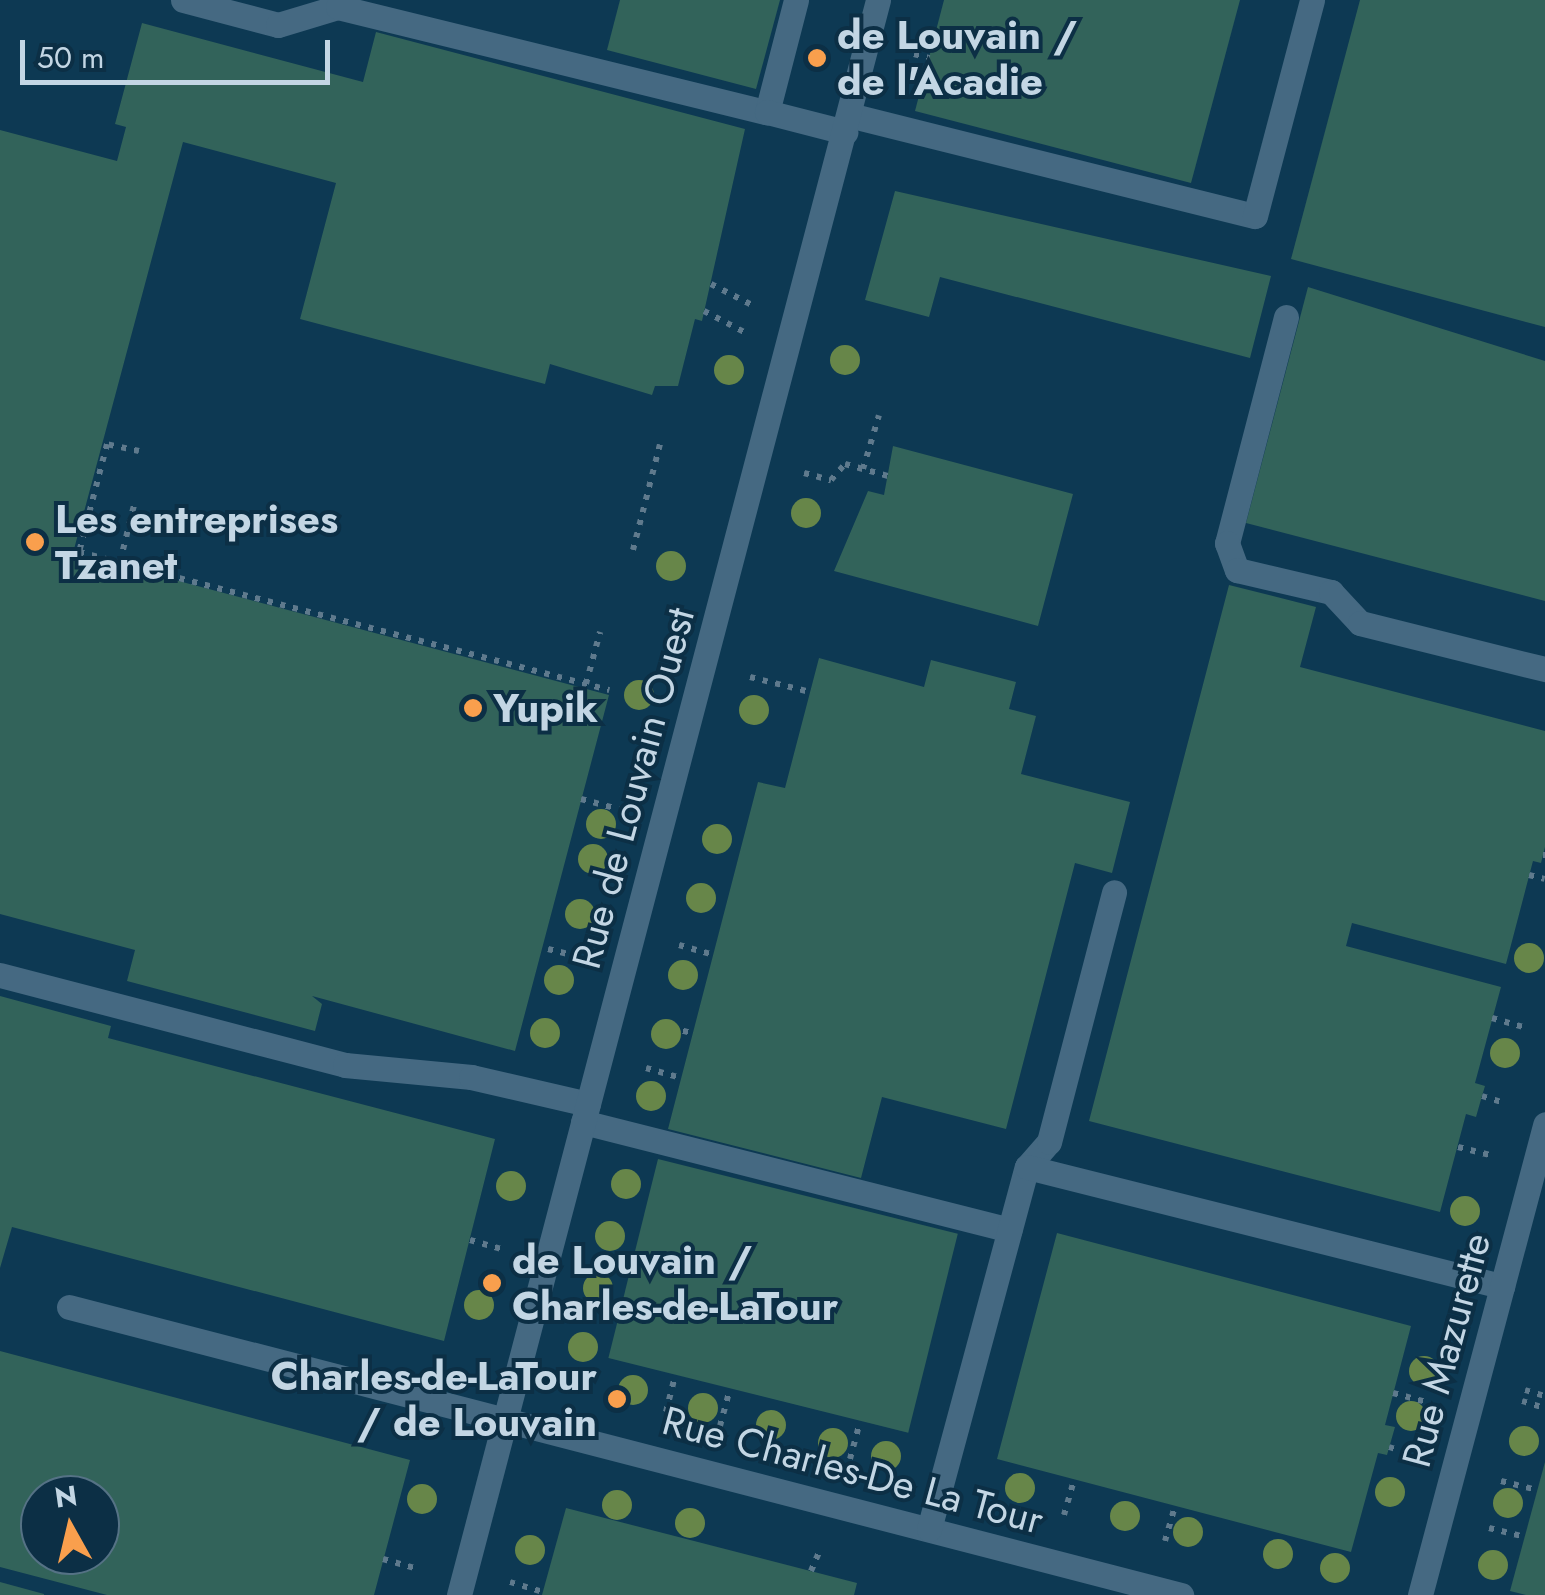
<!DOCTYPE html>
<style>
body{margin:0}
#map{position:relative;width:1545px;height:1595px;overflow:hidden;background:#0c2f45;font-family:Jost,sans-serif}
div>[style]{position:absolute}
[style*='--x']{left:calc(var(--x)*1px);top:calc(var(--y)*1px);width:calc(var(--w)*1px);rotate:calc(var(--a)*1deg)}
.built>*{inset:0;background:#0d3953}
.building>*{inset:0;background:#32635a;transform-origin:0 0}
.path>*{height:6px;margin-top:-3px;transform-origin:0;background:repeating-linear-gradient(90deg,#5f7a8d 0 5px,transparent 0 13px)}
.minor>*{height:25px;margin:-12.5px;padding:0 12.5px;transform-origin:12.5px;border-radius:12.5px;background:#456982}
.trees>*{width:30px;height:30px;margin:-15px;border-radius:50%;background:#678649}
.dots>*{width:28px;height:28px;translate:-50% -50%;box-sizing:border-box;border:5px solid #0c2f45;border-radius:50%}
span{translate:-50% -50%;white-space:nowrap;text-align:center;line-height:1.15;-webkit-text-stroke:8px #0c2f45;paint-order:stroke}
.poi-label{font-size:40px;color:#c3d6e4;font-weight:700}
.left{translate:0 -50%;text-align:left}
.right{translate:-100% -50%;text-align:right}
.street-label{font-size:40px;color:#c3d6e4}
.north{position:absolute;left:20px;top:1475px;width:100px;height:100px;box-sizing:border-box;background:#0c2f45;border:2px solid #557285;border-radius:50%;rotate:352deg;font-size:28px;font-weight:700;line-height:40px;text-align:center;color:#c3d6e4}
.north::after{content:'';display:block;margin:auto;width:35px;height:45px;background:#f99f4d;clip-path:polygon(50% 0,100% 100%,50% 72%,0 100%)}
.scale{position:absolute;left:20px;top:40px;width:310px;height:45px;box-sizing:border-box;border:5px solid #c3d6e4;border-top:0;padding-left:12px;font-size:30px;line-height:35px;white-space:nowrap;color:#c3d6e4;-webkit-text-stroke:8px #0c2f45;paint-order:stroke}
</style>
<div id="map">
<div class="built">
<i style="clip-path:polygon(evenodd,0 0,1545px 0,1545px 1595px,0 1595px,0 0,40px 1495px,100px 1495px,100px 1555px,40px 1555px,40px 1495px)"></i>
</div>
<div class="building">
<i style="clip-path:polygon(620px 0,780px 0,756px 89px,607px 50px)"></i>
<i style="clip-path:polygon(944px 0,1240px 0,1191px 183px,915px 111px)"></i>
<i style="clip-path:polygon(1360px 0,1545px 0,1545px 327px,1291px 259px)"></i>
<i style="clip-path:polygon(142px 23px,363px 82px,376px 32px,745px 129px,702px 321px,695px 319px,678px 386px,655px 386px,652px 395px,550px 364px,545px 384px,300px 319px,336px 183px,183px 142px,73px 553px,609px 695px,515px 1051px,312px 996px,322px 1004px,315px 1031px,127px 981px,135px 950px,0 914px,0 130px,117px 161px,126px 127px,115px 124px)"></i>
<i style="clip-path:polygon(895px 191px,1271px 276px,1250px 358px,940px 277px,929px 317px,865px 300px)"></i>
<i style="clip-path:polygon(1308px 287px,1545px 361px,1545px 601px,1246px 523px)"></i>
<i style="clip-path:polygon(893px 446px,1073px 494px,1038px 626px,834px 571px,868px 491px,884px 495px)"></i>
<i style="clip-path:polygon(1229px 585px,1316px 607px,1300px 667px,1545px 731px,1545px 847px,1541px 863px,1533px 861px,1506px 964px,1352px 923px,1346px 946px,1501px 987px,1475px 1083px,1485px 1086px,1482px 1096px,1476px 1117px,1466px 1114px,1440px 1212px,1089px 1121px)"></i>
<i style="clip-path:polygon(819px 658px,924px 687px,931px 660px,1016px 682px,1009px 709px,1036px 716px,1021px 774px,1130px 802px,1112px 873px,1075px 863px,1006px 1129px,882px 1097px,861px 1178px,668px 1129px,758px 782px,785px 788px)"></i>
<i style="clip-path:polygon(0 996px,111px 1026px,108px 1038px,495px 1139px,444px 1341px,12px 1227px,0 1268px)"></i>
<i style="left:658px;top:1159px;width:309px;height:205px;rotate:14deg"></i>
<i style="clip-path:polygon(1057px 1233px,1411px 1326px,1385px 1425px,1395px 1427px,1387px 1455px,1378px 1453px,1351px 1552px,997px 1459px)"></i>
<i style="clip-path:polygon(evenodd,0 1351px,410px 1460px,374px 1595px,107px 1595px,0 1567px,0 1351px,40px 1495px,100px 1495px,100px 1555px,40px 1555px,40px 1495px)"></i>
<i style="clip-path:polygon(1545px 1462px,1545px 1595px,1526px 1595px,1510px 1591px)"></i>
<i style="clip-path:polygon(566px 1508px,857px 1583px,854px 1595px,542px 1595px)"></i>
<i style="clip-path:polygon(0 1582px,44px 1594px,44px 1595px,0 1595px)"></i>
</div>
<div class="path">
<i style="--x:914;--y:54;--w:16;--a:15"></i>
<i style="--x:711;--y:284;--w:46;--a:27.1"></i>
<i style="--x:704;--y:311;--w:45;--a:27.7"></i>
<i style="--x:139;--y:451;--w:33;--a:-168"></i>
<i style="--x:107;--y:444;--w:112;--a:104.5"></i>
<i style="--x:79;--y:552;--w:548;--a:14.59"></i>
<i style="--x:863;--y:469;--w:56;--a:-73.5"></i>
<i style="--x:804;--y:473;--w:28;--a:15"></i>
<i style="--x:831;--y:480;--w:21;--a:-49"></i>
<i style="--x:845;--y:464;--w:45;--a:15.6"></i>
<i style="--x:633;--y:550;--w:109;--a:-75.7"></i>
<i style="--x:120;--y:562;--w:59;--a:-76.2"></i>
<i style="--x:750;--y:677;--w:62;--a:14"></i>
<i style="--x:586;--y:684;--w:54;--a:-74.9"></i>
<i style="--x:581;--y:799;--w:39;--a:15"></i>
<i style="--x:1543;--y:855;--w:2;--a:0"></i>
<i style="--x:1529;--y:875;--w:16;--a:14"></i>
<i style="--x:679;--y:945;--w:35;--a:16"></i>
<i style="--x:548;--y:949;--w:32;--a:14"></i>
<i style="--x:1492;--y:1018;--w:33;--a:16"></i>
<i style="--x:658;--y:1024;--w:35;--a:15"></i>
<i style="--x:646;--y:1068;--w:36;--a:16"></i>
<i style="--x:1482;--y:1096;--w:24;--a:17"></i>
<i style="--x:1458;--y:1147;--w:33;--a:14"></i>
<i style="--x:470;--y:1240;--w:33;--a:16"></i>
<i style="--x:1525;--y:1390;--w:21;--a:17"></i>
<i style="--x:1393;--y:1393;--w:34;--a:15"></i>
<i style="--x:1522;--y:1401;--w:24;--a:17"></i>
<i style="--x:666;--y:1412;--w:38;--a:-76"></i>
<i style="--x:720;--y:1426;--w:38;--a:-75"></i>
<i style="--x:1389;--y:1447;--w:24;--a:17"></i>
<i style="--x:850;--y:1459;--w:38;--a:-75"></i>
<i style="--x:1501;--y:1481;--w:36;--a:14"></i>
<i style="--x:1064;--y:1515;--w:37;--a:-74"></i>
<i style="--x:1489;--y:1528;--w:36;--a:14"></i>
<i style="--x:1165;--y:1541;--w:36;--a:-74"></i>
<i style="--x:383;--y:1559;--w:35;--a:16"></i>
<i style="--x:811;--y:1571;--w:25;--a:-67"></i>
<i style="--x:510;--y:1582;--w:34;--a:17"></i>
</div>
<div class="minor">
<i style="--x:183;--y:0;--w:98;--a:14.7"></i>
<i style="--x:278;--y:25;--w:63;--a:-16.7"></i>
<i style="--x:338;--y:7;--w:442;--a:13.8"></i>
<i style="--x:796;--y:0;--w:116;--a:104.5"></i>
<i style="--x:767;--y:112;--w:81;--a:14.4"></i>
<i style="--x:849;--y:115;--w:418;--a:14"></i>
<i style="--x:1255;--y:216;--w:223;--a:-75.2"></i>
<i style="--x:1286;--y:317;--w:234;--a:104.6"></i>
<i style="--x:1227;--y:543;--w:29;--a:70"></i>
<i style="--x:1237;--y:570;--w:97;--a:13.2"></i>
<i style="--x:1331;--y:592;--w:42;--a:46.9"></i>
<i style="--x:1360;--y:623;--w:191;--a:14"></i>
<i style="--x:0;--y:975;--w:357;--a:14.6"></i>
<i style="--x:345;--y:1065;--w:127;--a:5.4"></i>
<i style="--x:471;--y:1077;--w:120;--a:13"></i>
<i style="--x:583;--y:1122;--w:440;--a:14.2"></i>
<i style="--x:1027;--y:1167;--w:33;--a:-49"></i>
<i style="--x:1049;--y:1142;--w:258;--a:-75.4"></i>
<i style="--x:69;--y:1307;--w:1149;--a:14.52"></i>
<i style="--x:929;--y:1529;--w:375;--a:-74.9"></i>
<i style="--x:1027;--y:1167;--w:490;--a:14.1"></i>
<i style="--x:459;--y:1595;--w:1649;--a:-75.28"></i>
<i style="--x:1420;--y:1595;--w:487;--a:-75.1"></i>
</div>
<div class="trees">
<i style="left:845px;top:360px"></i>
<i style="left:729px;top:370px"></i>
<i style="left:806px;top:513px"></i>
<i style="left:671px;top:566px"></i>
<i style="left:639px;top:695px"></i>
<i style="left:754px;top:710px"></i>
<i style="left:601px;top:824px"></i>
<i style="left:717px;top:839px"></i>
<i style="left:593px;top:859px"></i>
<i style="left:701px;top:898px"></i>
<i style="left:580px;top:914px"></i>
<i style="left:1529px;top:958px"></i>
<i style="left:683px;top:975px"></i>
<i style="left:559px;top:980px"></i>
<i style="left:545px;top:1033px"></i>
<i style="left:666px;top:1034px"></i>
<i style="left:1505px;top:1053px"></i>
<i style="left:651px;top:1096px"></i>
<i style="left:626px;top:1184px"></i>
<i style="left:511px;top:1186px"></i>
<i style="left:1465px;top:1211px"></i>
<i style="left:610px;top:1236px"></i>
<i style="left:598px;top:1288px"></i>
<i style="left:479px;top:1305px"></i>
<i style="left:583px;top:1347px"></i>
<i style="left:1424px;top:1371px"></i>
<i style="left:633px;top:1390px"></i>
<i style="left:703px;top:1408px"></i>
<i style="left:1411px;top:1416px"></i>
<i style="left:771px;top:1425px"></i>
<i style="left:1524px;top:1441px"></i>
<i style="left:833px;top:1443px"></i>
<i style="left:886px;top:1456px"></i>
<i style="left:1020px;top:1488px"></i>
<i style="left:1390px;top:1492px"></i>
<i style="left:422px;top:1499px"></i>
<i style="left:1508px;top:1503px"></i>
<i style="left:617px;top:1505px"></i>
<i style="left:1125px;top:1516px"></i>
<i style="left:690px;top:1523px"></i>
<i style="left:1188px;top:1532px"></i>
<i style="left:530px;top:1550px"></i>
<i style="left:1278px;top:1554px"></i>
<i style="left:1493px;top:1565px"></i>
<i style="left:1335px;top:1568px"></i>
</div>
<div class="dots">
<i style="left:817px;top:58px;background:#f99f4d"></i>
<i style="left:35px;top:542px;background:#f99f4d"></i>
<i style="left:473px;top:708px;background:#f99f4d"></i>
<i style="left:492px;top:1283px;background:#f99f4d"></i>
<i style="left:617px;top:1399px;background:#f99f4d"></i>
</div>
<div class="poi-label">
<span class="left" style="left:837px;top:58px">de Louvain /<br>de l'Acadie</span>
<span class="left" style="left:55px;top:542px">Les entreprises<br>Tzanet</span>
<span class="left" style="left:493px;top:708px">Yupik</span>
<span class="left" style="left:512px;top:1283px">de Louvain /<br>Charles-de-LaTour</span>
<span class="right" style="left:597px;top:1399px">Charles-de-LaTour<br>/ de Louvain</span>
</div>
<div class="street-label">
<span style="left:633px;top:788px;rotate:-75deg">Rue de Louvain Ouest</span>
<span style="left:1446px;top:1350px;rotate:-75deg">Rue Mazurette</span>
<span style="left:853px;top:1470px;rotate:15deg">Rue Charles-De La Tour</span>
</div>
<div class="north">N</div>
<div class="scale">50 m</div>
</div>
